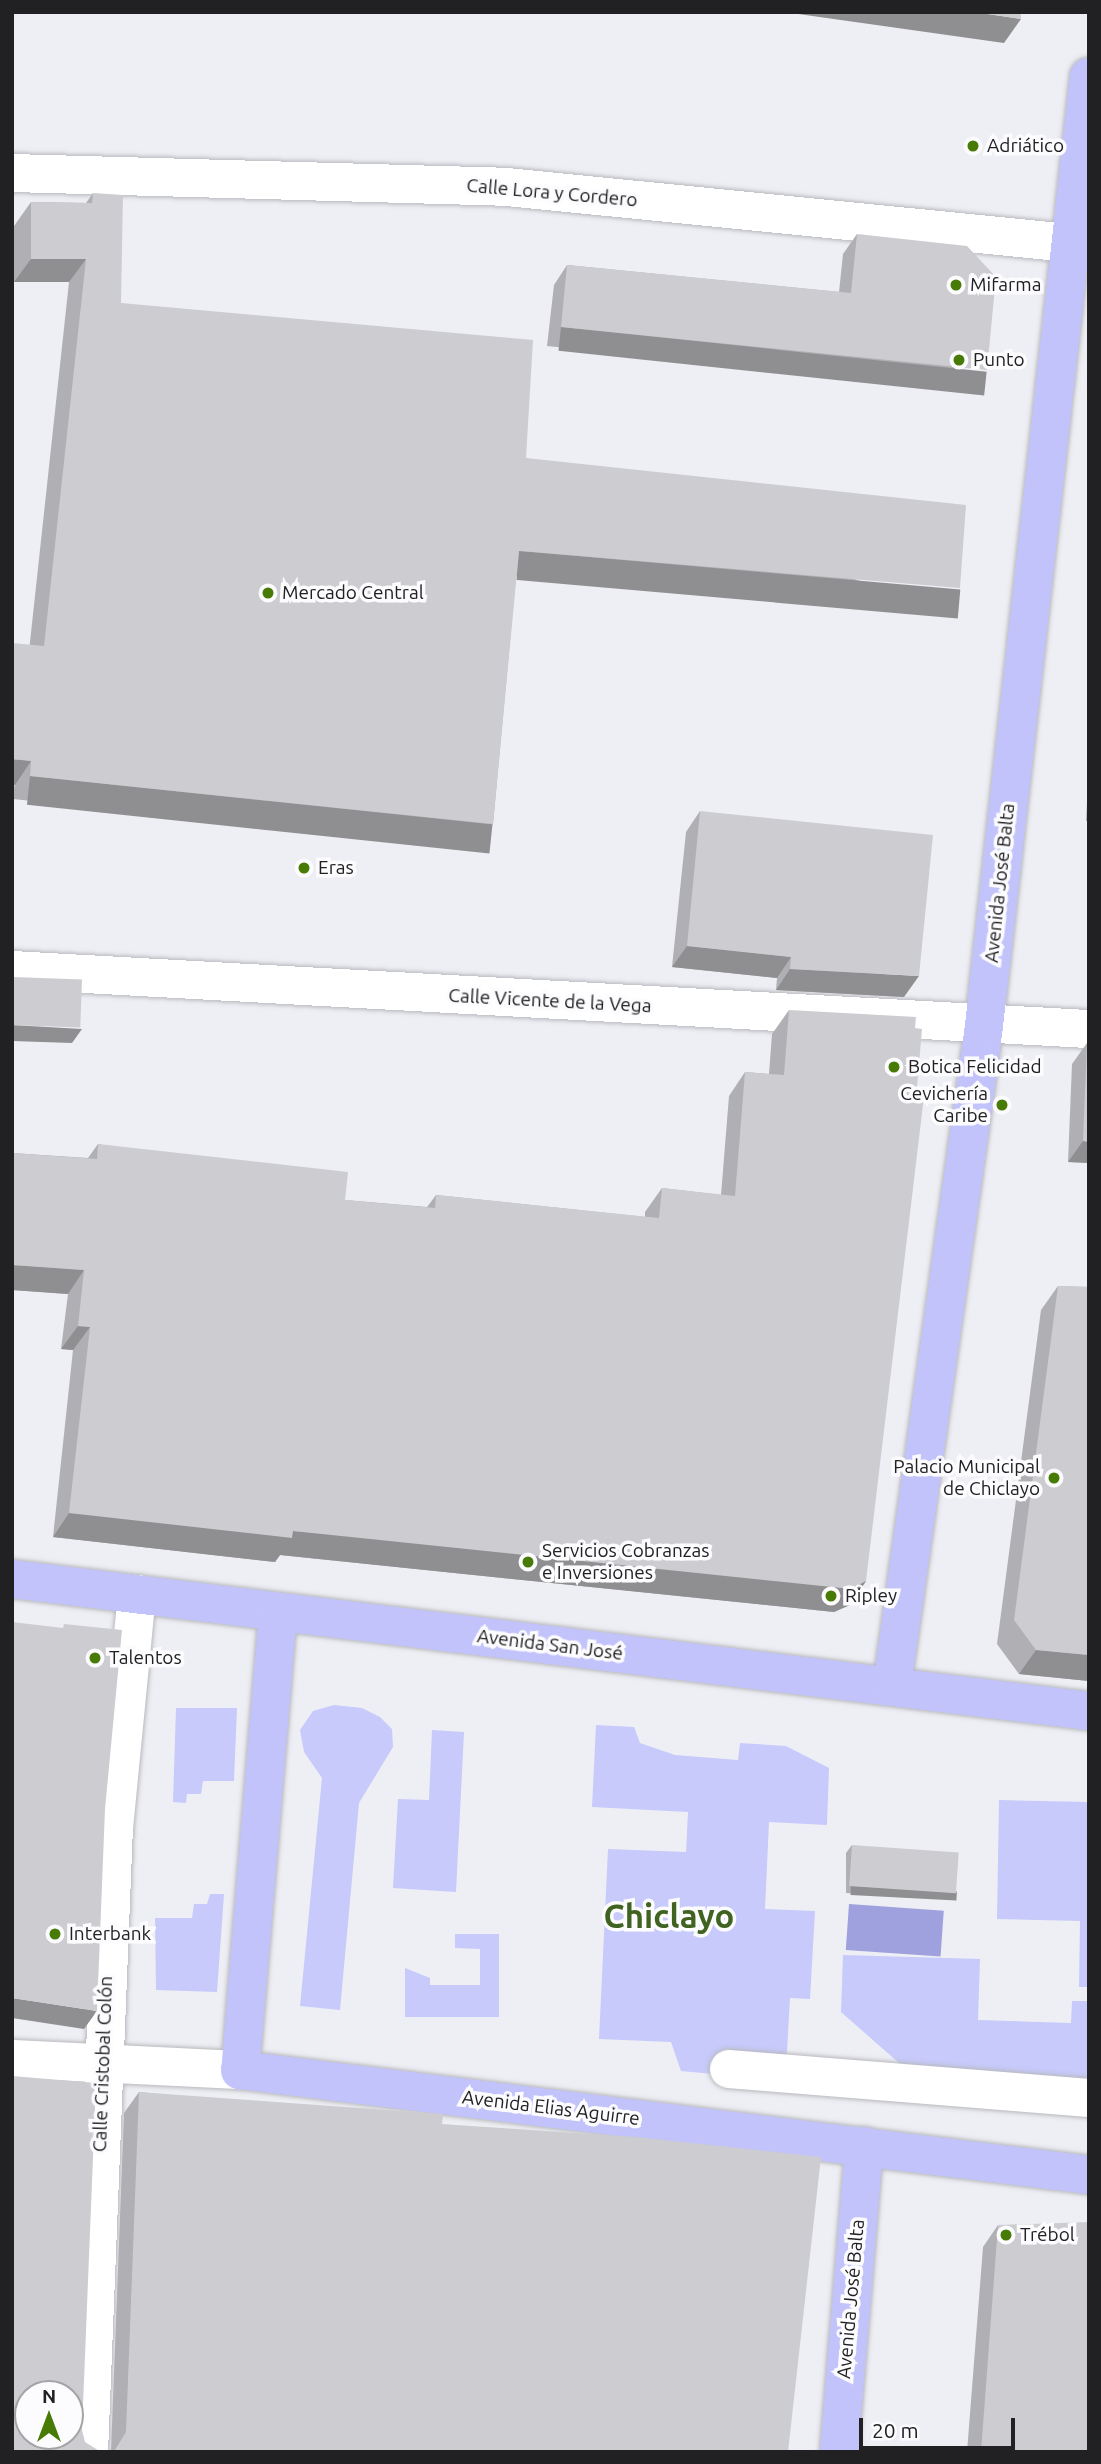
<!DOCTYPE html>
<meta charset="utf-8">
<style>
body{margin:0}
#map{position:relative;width:1101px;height:2464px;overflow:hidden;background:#eeeff4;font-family:Ubuntu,sans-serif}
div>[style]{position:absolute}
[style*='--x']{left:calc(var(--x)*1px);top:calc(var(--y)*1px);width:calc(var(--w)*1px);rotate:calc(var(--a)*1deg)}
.green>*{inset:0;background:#c7cafa}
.water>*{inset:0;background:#9ea1de;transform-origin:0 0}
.roads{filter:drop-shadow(0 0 2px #b8b9be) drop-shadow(0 0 2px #b8b9be)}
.minor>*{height:38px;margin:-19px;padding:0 19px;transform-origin:19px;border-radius:19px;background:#fff}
.major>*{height:38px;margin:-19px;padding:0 19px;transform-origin:19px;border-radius:19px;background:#c3c3fb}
.wall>*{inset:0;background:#afafb4}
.shaded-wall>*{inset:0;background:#8f8f92;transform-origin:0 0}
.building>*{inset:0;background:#ccccd1;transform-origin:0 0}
.dots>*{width:19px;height:19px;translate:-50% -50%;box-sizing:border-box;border:4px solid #fcfcff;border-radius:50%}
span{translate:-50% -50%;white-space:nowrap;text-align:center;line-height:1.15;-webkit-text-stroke:7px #fcfcff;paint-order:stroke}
.poi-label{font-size:19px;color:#212123}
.left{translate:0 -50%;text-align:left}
.right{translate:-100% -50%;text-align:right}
.street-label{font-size:19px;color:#212123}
.town-label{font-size:33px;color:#416322;font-weight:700}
.frame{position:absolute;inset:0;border:14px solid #212123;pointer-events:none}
.north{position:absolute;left:14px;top:2380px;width:70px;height:70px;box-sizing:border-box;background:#fcfcff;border:2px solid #a4a4a7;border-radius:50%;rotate:0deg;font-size:19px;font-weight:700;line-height:28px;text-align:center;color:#212123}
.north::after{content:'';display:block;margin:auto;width:24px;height:32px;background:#487a06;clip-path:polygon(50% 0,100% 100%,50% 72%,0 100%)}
.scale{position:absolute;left:859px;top:2418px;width:156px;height:32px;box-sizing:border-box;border:4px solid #212123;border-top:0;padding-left:9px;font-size:21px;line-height:24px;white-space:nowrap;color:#212123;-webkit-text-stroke:5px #fcfcff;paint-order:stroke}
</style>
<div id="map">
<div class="green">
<i style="clip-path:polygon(334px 1705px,362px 1708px,380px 1717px,392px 1729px,393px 1747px,359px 1803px,340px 2010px,300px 2006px,322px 1778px,304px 1752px,300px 1730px,313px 1711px)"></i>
<i style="clip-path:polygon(176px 1708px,237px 1708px,234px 1781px,203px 1781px,201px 1794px,187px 1794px,186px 1803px,173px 1802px)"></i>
<i style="clip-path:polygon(596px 1725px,634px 1727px,640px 1743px,675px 1755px,738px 1760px,740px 1743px,786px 1746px,829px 1768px,827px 1825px,769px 1822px,765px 1909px,815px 1911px,810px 1999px,790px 1998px,786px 2069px,776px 2080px,681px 2071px,671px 2042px,599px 2039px,608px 1849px,686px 1852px,688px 1812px,592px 1807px)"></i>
<i style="clip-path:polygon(432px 1730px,464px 1732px,456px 1892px,393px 1888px,398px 1799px,429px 1800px)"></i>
<i style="clip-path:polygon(999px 1800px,1089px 1802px,1089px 1987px,1079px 1987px,1080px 1921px,997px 1919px)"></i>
<i style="clip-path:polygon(210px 1894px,224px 1894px,217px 1992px,156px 1990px,155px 1918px,192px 1918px,194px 1904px,207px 1904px)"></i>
<i style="clip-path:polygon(455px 1934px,499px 1934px,499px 2017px,405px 2017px,405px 1968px,430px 1978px,430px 1985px,480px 1985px,480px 1949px,455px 1948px)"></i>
<i style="clip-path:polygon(843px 1955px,980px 1959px,978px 2020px,1071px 2023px,1072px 2001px,1089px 2001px,1089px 2086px,907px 2070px,841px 2012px)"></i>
</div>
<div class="water">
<i style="left:849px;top:1904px;width:95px;height:46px;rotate:4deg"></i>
</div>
<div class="roads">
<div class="minor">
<i style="--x:12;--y:173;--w:495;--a:1.6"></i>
<i style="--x:507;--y:187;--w:585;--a:5.69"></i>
<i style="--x:12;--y:970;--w:1079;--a:3.14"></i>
<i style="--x:12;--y:2059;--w:228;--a:2.8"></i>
<i style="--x:729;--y:2069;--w:361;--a:4.6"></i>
<i style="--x:89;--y:2452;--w:625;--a:-87.71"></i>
<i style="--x:114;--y:1828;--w:235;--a:-84.4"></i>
</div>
<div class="major">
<i style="--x:12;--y:1579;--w:1085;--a:6.99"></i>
<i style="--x:278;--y:1612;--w:460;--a:94.7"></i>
<i style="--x:240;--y:2070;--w:855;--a:7.05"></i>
<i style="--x:892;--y:1686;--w:666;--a:-82.06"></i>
<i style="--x:984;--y:1026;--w:955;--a:-83.69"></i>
<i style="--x:839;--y:2452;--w:307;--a:-85.3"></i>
</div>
</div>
<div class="wall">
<i style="clip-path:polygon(93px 193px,121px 303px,526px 458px,944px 612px,516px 576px,493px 824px,476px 848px,13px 799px,69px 282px,14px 282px,14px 226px,31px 202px,86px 203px)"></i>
<i style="clip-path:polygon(857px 234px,974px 390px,547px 346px,554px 285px,567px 265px,839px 292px,843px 254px)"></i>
<i style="clip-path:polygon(1089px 765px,1089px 821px,1086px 821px)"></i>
<i style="clip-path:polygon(700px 811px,904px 997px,776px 990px,777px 978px,672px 967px,686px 832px)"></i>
<i style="clip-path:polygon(789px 1010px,866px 1581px,850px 1605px,834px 1612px,280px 1555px,275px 1562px,53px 1537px,73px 1350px,61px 1349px,68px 1294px,12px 1290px,12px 1153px,88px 1158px,98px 1144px,345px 1200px,427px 1207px,436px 1195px,645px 1217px,645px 1212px,662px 1188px,721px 1195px,729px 1096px,745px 1072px,769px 1074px,772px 1034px)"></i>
<i style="clip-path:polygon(1087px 1043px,1089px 1163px,1068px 1162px,1072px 1064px)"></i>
<i style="clip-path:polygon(1058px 1286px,1089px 1287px,1089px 1681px,1019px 1674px,997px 1644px,1041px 1310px)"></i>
<i style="clip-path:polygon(852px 1845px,951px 1899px,846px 1893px,846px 1853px)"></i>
<i style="clip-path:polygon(139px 2092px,442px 2124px,788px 2452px,111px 2451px,124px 2113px)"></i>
<i style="clip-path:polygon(998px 2225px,1089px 2452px,967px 2452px,983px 2247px)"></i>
</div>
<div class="shaded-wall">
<i style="clip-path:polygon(784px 12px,974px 12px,1021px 19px,1004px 43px)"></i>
<i style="clip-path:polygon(31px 259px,86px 259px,69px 282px,14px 282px)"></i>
<i style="left:561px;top:327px;width:428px;height:24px;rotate:6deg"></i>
<i style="left:519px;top:551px;width:443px;height:29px;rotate:5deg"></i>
<i style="clip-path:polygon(12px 759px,31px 761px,15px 785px,12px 784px)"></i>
<i style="left:30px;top:776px;width:465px;height:29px;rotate:6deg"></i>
<i style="clip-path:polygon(687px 946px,791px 957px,777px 978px,672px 967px)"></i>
<i style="clip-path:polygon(790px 969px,919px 976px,904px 997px,776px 990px)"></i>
<i style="clip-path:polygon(12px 1025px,82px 1029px,72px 1043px,12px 1041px)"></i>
<i style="clip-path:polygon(1083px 1141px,1089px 1142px,1089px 1163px,1068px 1162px)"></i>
<i style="clip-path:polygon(12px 1265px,84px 1270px,68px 1294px,12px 1290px)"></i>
<i style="clip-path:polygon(78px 1326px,90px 1327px,73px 1350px,61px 1349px)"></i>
<i style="clip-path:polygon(69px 1513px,293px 1531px,866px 1581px,850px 1605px,834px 1612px,280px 1555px,275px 1562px,53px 1537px)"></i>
<i style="clip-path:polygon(1036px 1650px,1089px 1655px,1089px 1681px,1019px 1674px)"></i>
<i style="left:851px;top:1886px;width:106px;height:9px;rotate:3deg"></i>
<i style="clip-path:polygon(12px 1998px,97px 2011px,84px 2029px,12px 2018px)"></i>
</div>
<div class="building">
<i style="clip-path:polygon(974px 12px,1021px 12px,1021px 19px)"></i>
<i style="clip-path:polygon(93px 193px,123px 195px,121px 303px,533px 340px,526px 458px,966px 505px,960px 588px,519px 551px,493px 824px,30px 776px,31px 761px,12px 759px,12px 643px,44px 646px,86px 259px,31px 259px,31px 202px,92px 203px)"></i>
<i style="clip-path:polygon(857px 234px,967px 246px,996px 277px,987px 370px,561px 327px,567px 265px,851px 293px)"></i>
<i style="clip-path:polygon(700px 811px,933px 835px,919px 976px,790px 969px,791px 957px,687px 946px)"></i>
<i style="left:12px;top:977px;width:70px;height:48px;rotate:2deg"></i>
<i style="clip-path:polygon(789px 1010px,916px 1017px,915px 1028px,922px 1029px,917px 1087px,925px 1088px,866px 1581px,851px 1589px,293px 1531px,292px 1538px,69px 1513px,90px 1327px,78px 1326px,84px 1270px,12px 1265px,12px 1153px,97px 1159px,98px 1144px,348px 1172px,345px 1200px,435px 1208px,436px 1195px,659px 1218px,662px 1188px,735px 1196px,745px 1072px,784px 1075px)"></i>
<i style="clip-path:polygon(1087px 1043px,1089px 1043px,1089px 1142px,1083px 1141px)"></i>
<i style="clip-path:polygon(1058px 1286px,1089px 1287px,1089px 1655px,1036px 1650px,1014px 1620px)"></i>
<i style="clip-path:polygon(12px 1622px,63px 1628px,64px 1624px,122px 1630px,105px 1809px,97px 2011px,12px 1998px)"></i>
<i style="left:852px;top:1845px;width:107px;height:41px;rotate:4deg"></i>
<i style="clip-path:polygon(evenodd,12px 2076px,96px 2083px,82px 2430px,85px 2442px,101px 2452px,12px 2452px,12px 2076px,28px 2394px,70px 2394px,70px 2436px,28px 2436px,28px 2394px)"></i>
<i style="clip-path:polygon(139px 2092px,443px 2114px,442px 2124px,636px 2137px,821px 2157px,788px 2452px,106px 2452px,115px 2450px,126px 2432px)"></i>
<i style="clip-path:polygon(1089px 2222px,1089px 2452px,981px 2452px,998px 2225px)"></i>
</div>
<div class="dots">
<i style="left:973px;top:146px;background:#487a06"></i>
<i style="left:956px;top:285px;background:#487a06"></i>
<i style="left:959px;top:360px;background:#487a06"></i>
<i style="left:268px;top:593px;background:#487a06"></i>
<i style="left:304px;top:868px;background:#487a06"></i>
<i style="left:894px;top:1067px;background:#487a06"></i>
<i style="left:1002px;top:1105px;background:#487a06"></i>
<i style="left:1054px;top:1478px;background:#487a06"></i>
<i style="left:528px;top:1562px;background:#487a06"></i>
<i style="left:831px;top:1596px;background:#487a06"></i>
<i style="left:95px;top:1658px;background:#487a06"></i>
<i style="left:55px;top:1934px;background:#487a06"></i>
<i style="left:1006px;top:2235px;background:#487a06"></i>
</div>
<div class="poi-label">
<span class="left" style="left:987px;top:146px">Adriático</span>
<span class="left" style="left:970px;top:285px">Mifarma</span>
<span class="left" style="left:973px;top:360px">Punto</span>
<span class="left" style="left:282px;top:593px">Mercado Central</span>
<span class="left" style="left:318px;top:868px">Eras</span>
<span class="left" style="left:908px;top:1067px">Botica Felicidad</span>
<span class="right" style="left:988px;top:1105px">Cevichería<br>Caribe</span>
<span class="right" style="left:1040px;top:1478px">Palacio Municipal<br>de Chiclayo</span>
<span class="left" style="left:542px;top:1562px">Servicios Cobranzas<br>e Inversiones</span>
<span class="left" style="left:845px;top:1596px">Ripley</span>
<span class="left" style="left:109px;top:1658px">Talentos</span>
<span class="left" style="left:69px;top:1934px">Interbank</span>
<span class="left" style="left:1020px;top:2235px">Trébol</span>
</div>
<div class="street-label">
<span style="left:552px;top:193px;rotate:5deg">Calle Lora y Cordero</span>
<span style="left:1000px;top:883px;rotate:-84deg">Avenida José Balta</span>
<span style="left:550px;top:1001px;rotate:3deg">Calle Vicente de la Vega</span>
<span style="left:550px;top:1645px;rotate:7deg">Avenida San José</span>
<span style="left:103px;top:2064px;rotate:-88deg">Calle Cristobal Colón</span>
<span style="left:551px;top:2108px;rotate:7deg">Avenida Elias Aguirre</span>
<span style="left:851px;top:2299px;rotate:-85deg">Avenida José Balta</span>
</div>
<div class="town-label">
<span style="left:669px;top:1916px">Chiclayo</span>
</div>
<div class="frame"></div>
<div class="north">N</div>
<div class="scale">20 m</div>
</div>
